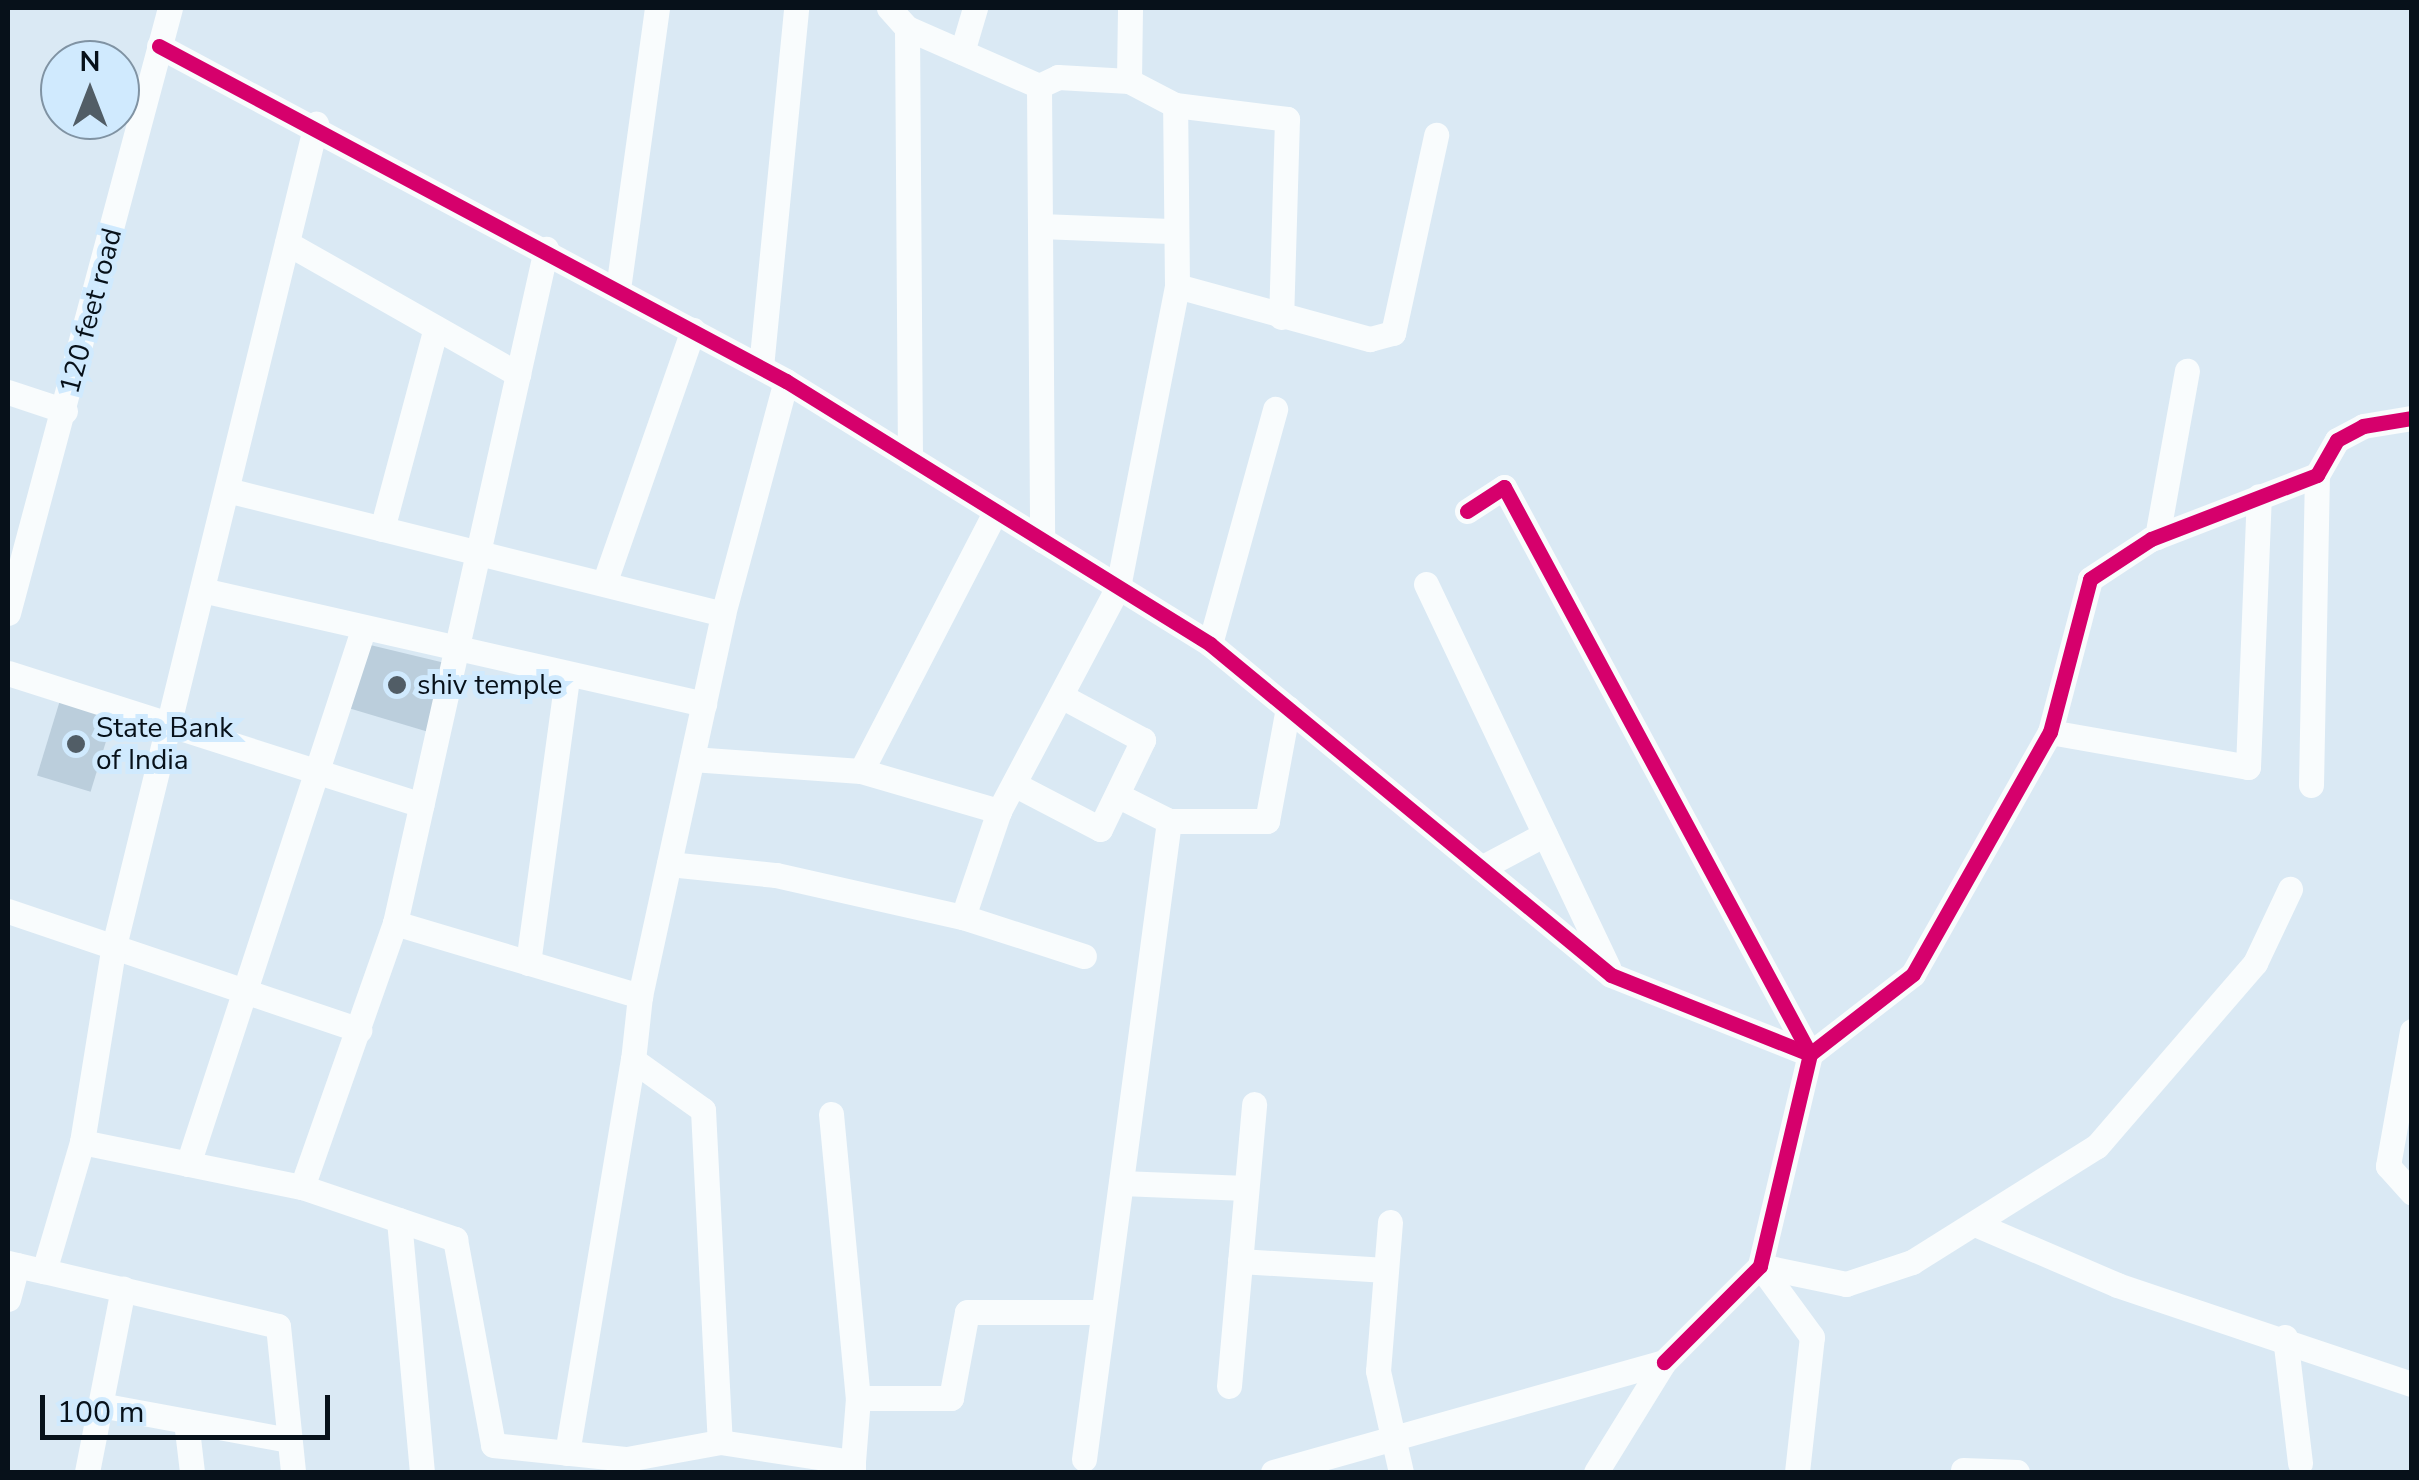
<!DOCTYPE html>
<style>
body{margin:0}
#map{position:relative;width:2419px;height:1480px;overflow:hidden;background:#dae9f4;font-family:"Nunito Sans",sans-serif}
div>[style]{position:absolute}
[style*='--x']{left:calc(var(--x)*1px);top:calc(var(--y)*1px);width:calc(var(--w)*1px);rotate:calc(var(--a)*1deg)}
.building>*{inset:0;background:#bbcedc;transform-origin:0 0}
.minor>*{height:25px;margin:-12.5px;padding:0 12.5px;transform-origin:12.5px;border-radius:12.5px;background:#f9fcfd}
.cycleway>*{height:15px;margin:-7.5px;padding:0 7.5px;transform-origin:7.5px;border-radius:7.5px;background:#d6006c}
.dots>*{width:28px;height:28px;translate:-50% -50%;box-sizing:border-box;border:5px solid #d0eafe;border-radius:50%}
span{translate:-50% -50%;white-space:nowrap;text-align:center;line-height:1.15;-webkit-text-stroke:10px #d0eafe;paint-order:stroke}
.street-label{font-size:28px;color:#07111a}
.poi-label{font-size:28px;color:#07111a}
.left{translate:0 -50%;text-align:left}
.frame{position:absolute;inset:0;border:10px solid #07111a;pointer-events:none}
.north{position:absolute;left:40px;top:40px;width:100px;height:100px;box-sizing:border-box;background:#d0eafe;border:2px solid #8093a3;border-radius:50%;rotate:0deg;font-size:28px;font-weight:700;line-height:40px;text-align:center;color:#07111a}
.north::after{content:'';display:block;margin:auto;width:35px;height:45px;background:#515d66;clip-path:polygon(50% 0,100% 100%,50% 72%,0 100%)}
.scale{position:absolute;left:40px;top:1395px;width:290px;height:45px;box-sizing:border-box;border:5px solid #07111a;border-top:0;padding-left:12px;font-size:30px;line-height:35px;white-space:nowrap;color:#07111a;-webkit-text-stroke:8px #d0eafe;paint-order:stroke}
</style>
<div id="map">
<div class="building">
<i style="clip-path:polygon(366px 644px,445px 663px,432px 733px,345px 707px)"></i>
<i style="left:61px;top:697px;width:56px;height:82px;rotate:17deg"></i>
</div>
<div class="minor">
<i style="--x:889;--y:8;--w:27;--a:48"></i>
<i style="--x:907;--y:28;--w:430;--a:89.6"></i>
<i style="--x:907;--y:28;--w:144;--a:23.7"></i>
<i style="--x:1039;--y:86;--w:454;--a:89.6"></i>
<i style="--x:159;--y:46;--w:711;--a:28.12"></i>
<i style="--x:786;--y:381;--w:499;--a:31.8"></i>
<i style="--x:1210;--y:644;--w:520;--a:39.54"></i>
<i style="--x:1611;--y:975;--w:214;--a:21.7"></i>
<i style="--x:1810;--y:1054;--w:218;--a:103.3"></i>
<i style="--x:1760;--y:1266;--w:136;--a:135"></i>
<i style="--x:962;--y:52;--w:46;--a:-73.5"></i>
<i style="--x:1129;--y:81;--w:73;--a:-89.2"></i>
<i style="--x:1039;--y:86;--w:21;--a:-25"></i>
<i style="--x:1058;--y:77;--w:71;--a:3.2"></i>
<i style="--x:1129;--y:81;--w:52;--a:27.6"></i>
<i style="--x:1175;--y:105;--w:113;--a:7.1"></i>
<i style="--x:1287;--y:119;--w:198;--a:91.7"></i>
<i style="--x:1040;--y:226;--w:130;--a:2.2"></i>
<i style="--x:287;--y:243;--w:266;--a:29.6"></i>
<i style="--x:1177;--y:286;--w:200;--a:15.4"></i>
<i style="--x:1370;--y:339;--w:24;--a:-15"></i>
<i style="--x:1393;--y:333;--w:203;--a:-77.7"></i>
<i style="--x:618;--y:289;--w:284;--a:-82.1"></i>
<i style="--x:761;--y:367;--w:361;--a:-84.4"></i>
<i style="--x:8;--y:392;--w:60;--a:18.4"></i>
<i style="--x:227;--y:490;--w:511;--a:14.04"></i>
<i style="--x:1467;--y:511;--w:44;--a:-33"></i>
<i style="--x:1504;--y:487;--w:644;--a:61.65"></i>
<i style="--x:1810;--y:1054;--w:130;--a:-37.8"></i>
<i style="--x:1913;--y:974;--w:278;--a:-60.5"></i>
<i style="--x:2050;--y:732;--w:158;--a:-75.3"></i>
<i style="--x:2090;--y:579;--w:73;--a:-33.3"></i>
<i style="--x:2151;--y:539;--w:178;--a:-21.1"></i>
<i style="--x:2317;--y:475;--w:40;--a:-60.3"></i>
<i style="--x:2337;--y:440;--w:30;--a:-28"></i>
<i style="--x:2363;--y:426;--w:50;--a:-9.3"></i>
<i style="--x:382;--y:529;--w:208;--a:-75"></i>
<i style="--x:2157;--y:537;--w:169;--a:-79.8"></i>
<i style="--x:606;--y:578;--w:263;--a:-70.7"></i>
<i style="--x:1426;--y:584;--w:425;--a:64.6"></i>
<i style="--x:202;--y:590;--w:515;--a:12.79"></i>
<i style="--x:8;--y:613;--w:626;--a:-75.01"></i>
<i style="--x:1210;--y:644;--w:244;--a:-74.5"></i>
<i style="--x:8;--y:673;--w:434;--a:17.7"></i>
<i style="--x:2050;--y:732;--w:201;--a:10"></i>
<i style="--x:2248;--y:767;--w:271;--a:-87.7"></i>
<i style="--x:692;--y:759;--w:169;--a:4.1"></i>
<i style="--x:861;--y:771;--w:293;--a:-62.6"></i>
<i style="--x:861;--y:771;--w:144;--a:16.2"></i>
<i style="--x:999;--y:811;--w:254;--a:-62"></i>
<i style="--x:1118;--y:587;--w:307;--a:-78.9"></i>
<i style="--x:1177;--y:286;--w:181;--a:-90.6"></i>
<i style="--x:1014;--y:784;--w:97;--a:27.6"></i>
<i style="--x:1100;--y:829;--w:99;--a:-64.2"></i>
<i style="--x:1143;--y:740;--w:93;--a:-151.8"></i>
<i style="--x:2311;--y:785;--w:310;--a:-88.9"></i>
<i style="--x:1117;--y:795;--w:58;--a:26.6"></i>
<i style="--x:999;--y:811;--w:112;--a:108.8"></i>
<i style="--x:963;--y:917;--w:127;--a:17.9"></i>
<i style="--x:669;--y:864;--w:108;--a:5.9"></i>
<i style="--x:776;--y:875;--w:192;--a:12.7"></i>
<i style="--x:1481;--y:868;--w:72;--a:-28"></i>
<i style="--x:8;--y:911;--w:371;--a:18.7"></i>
<i style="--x:395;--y:923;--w:256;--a:16.6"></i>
<i style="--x:640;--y:996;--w:391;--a:-77.7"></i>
<i style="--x:723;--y:614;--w:241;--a:-74.9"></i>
<i style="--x:528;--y:963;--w:289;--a:-82.2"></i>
<i style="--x:640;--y:996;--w:64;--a:96.2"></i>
<i style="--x:633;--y:1060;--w:86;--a:35.5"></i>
<i style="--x:703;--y:1110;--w:332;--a:87.1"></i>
<i style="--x:2412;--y:1031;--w:137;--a:100.1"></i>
<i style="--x:2388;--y:1166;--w:36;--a:48"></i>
<i style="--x:831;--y:1114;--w:285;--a:84.6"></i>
<i style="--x:858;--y:1398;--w:64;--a:94.5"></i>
<i style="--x:82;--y:1142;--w:194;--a:-80.8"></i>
<i style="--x:113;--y:950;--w:851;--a:-76.19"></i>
<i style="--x:188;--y:1164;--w:562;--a:-71.86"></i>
<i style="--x:1121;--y:1183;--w:125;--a:2.3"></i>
<i style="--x:302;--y:1187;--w:162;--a:18.8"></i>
<i style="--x:455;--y:1239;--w:209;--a:79.5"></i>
<i style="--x:493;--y:1445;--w:135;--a:6"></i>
<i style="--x:627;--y:1459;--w:95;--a:-10.4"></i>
<i style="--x:720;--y:1442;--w:134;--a:8.6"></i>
<i style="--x:853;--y:1462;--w:10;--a:90"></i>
<i style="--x:399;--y:1220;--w:253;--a:84.8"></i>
<i style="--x:1390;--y:1222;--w:149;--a:94.6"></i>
<i style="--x:1378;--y:1371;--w:104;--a:77.2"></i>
<i style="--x:1975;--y:1224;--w:155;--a:23.2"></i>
<i style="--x:2117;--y:1285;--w:311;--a:18.6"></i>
<i style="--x:1240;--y:1261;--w:146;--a:3.5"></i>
<i style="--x:8;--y:1263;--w:37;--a:13"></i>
<i style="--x:44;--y:1271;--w:134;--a:-73.6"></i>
<i style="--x:82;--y:1142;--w:225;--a:11.6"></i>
<i style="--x:302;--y:1187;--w:280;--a:-70.6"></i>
<i style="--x:395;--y:923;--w:691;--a:-77.37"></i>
<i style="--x:44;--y:1271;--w:240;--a:13.2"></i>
<i style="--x:278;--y:1326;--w:147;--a:84.1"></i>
<i style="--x:8;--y:1299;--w:35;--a:-75"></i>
<i style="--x:2285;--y:1337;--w:127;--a:83.2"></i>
<i style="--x:1229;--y:1386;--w:283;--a:-84.9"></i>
<i style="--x:858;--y:1398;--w:93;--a:0"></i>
<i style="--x:951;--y:1398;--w:87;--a:-79.5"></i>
<i style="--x:967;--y:1312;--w:136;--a:0"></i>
<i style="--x:100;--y:1405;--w:192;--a:10.5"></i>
<i style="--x:186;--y:1421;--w:51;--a:83.3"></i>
<i style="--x:567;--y:1453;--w:399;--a:-80.5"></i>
<i style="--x:1084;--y:1459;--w:644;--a:-82.41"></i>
<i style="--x:1169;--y:821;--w:98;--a:0"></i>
<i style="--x:1267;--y:821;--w:115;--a:-79.5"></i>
<i style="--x:1963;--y:1470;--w:54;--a:2.1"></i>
<i style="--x:87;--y:1472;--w:187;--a:-78.9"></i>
<i style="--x:1273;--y:1472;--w:406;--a:-15.7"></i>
<i style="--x:1664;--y:1362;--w:129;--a:121.7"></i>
<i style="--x:1797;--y:1472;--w:136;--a:-83.7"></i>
<i style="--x:1812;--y:1337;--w:88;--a:-126.2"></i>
<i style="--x:1760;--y:1266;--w:88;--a:11.8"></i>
<i style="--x:1846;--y:1284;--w:70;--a:-18.4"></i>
<i style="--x:1912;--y:1262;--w:218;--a:-32.1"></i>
<i style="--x:2097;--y:1146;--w:242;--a:-49.2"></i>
<i style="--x:2255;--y:963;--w:82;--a:-64.7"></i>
</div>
<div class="cycleway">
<i style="--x:159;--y:46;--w:711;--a:28.12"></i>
<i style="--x:786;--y:381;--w:499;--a:31.8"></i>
<i style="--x:1210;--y:644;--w:520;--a:39.54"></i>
<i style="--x:1611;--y:975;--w:214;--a:21.7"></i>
<i style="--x:1810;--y:1054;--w:218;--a:103.3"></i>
<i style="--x:1760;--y:1266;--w:136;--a:135"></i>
<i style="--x:1467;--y:511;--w:44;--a:-33"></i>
<i style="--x:1504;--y:487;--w:644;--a:61.65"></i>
<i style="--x:1810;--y:1054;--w:130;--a:-37.8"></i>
<i style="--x:1913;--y:974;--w:278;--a:-60.5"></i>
<i style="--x:2050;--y:732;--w:158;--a:-75.3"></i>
<i style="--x:2090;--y:579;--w:73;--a:-33.3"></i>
<i style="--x:2151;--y:539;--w:178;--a:-21.1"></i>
<i style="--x:2317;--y:475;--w:40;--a:-60.3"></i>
<i style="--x:2337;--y:440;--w:30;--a:-28"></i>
<i style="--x:2363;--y:426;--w:50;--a:-9.3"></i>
</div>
<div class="dots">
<i style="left:397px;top:685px;background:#515d66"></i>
<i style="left:76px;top:744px;background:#515d66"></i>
</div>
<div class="street-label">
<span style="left:91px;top:311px;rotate:-75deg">120 feet road</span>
</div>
<div class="poi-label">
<span class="left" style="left:417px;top:685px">shiv temple</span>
<span class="left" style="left:96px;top:744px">State Bank<br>of India</span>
</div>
<div class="frame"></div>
<div class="north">N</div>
<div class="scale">100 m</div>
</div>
